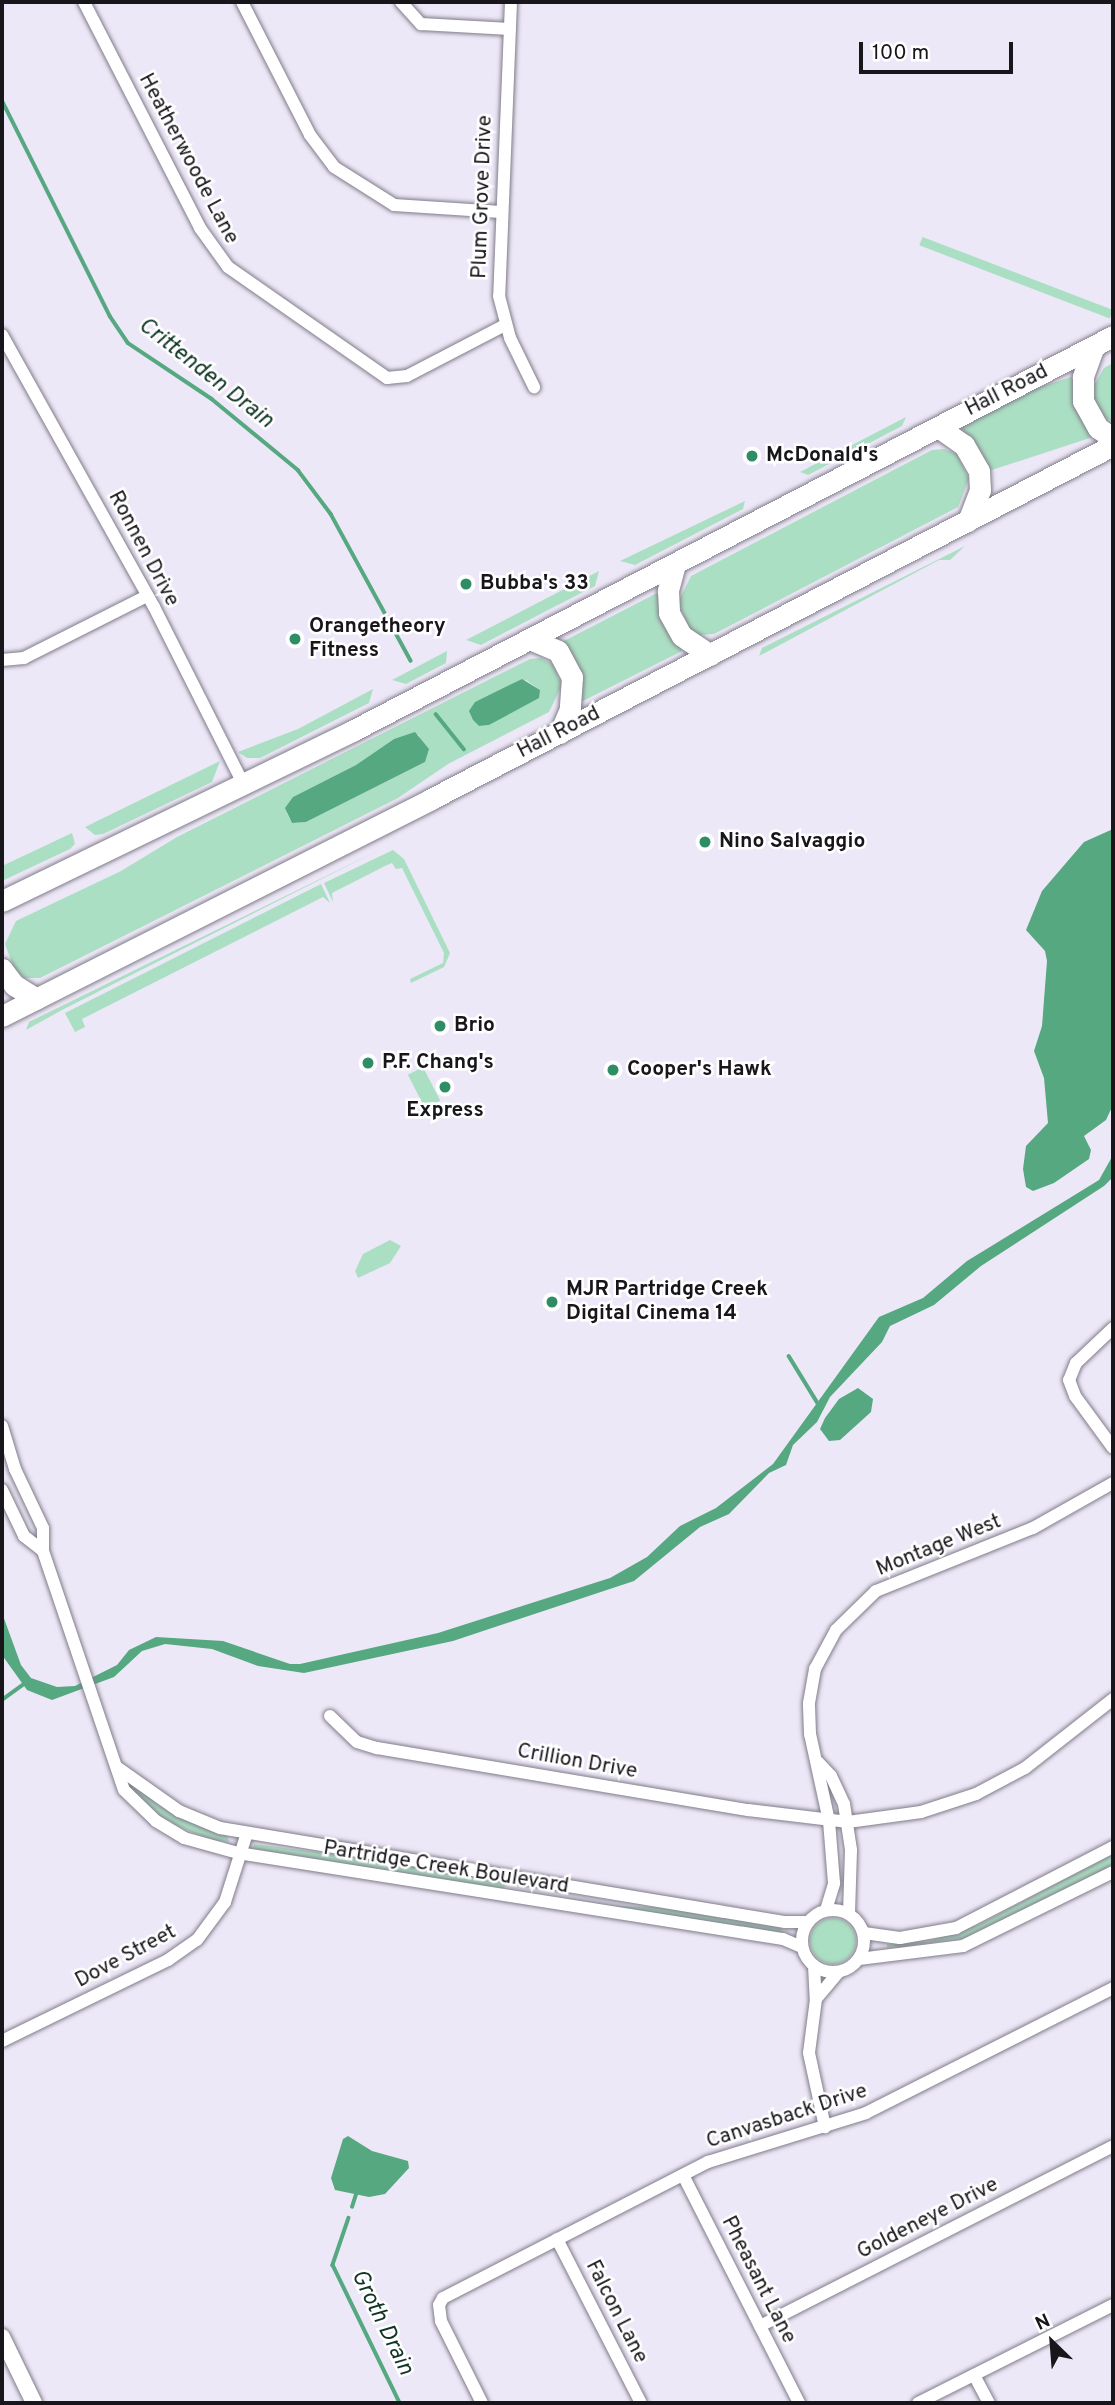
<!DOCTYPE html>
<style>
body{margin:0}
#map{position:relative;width:1115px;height:2405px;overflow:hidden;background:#ede8f7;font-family:Overpass,sans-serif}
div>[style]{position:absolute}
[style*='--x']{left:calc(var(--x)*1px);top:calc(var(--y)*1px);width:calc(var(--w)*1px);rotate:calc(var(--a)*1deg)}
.green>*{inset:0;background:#abdfc3;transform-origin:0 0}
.round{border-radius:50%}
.water>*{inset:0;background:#55a880}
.stream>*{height:3.5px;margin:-1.75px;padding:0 1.75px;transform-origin:1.75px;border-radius:1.75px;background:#55a880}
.roads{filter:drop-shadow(0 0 2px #807c89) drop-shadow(0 0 2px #807c89)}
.street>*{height:12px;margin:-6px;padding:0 6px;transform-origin:6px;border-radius:6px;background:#fff}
.street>.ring{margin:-6px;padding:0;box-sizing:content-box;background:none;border:12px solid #fff;border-radius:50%}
.secondary>*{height:16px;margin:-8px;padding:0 8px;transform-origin:8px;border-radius:8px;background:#fff}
.highway>*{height:21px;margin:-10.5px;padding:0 10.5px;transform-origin:10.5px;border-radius:10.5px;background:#fff}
.dots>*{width:19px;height:19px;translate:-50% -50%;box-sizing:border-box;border:4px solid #fff;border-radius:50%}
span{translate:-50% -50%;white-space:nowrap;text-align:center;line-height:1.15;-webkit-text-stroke:5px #fff;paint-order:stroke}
.street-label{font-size:21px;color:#18161b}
.poi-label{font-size:21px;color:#18161b;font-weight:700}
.left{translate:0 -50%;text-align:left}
.water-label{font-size:23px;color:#103524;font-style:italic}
.frame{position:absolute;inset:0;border:4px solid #18161b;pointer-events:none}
.north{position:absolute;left:1017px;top:2307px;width:70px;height:70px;-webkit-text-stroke:5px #fff;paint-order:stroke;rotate:335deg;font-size:19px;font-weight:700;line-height:28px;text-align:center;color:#18161b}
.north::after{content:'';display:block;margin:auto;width:24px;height:32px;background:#18161b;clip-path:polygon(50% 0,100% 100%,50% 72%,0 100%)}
.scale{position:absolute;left:859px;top:42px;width:154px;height:32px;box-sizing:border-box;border:4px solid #18161b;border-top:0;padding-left:9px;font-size:21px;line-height:24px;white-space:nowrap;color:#18161b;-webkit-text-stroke:5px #fff;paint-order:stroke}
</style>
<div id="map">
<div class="green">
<i style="left:1113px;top:310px;width:9px;height:204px;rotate:111deg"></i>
<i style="clip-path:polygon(1113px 363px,1113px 421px,1104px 418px,1094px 400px,1093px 387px,1104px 368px)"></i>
<i style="left:1074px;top:376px;width:64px;height:122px;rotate:72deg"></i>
<i style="clip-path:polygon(906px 417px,902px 426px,808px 475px,800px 472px)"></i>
<i style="clip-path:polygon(944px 449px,957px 454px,969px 479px,958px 507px,714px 634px,700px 635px,689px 628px,678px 602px,691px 576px,932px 450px)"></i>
<i style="clip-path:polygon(745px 501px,743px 509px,635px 565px,620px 561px)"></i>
<i style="clip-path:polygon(965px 546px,950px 560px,939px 560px,759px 656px,762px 648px)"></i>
<i style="clip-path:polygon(599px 571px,595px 586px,550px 609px,481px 645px,466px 640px)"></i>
<i style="clip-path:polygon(659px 592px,682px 651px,579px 703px,582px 685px,562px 642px)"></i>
<i style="clip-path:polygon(447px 651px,446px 663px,406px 684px,392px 680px)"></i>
<i style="clip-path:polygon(evenodd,541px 658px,553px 664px,562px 685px,549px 712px,448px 764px,398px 798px,40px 978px,25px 978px,15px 971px,5px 944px,16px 921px,121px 871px,177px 837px,530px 659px,541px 658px,526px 680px,540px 690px,489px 725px,479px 726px,473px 720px,475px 702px,526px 680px,541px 658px,419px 735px,425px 762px,306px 822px,292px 823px,287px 813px,293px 797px,356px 765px,394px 739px,419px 735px)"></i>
<i style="clip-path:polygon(373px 689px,369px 703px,260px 758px,247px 758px,238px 752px,298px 729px)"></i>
<i style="clip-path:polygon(220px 761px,212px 782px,103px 834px,95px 835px,85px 827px)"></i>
<i style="clip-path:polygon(72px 833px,75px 844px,70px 849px,2px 881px,2px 866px)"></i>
<i style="clip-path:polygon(385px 847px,62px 1010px,26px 1030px,29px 1022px)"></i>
<i style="clip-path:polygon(393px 850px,404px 859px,450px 953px,444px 967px,411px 983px,410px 979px,443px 963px,444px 953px,402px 868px,396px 869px,392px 863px,385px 866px,332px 893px,333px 902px,324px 883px)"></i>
<i style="clip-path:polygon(321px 884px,330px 903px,323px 897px,82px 1019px,85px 1027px,75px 1032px,65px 1013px)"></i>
<i style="left:423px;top:1067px;width:38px;height:17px;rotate:63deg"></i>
<i style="clip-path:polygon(390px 1240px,401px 1246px,390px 1263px,358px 1278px,355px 1271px,363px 1254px)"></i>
<i style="clip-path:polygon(132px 1784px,159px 1806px,227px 1835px,229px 1842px,210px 1840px,173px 1824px,152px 1811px,128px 1786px)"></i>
<i style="clip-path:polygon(254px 1844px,387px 1861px,503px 1881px,507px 1885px,501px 1890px,253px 1849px)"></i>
<i style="clip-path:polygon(1113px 1854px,1113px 1865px,969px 1938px,887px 1948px,887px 1944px,927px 1942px,978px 1925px)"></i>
<i style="clip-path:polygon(536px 1894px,613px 1906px,660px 1907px,782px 1928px,781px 1933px)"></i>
<i class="round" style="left:810px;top:1918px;width:46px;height:46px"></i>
</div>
<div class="water">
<i style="clip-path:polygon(522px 679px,540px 690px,539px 698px,489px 725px,479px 726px,473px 720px,469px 711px,475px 702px)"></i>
<i style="clip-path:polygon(415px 732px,429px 749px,425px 762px,306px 822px,292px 823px,285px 808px,293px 797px,356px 765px,394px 739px)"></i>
<i style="clip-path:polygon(1113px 829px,1113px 1105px,1106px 1120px,1084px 1136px,1091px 1150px,1089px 1159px,1054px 1183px,1033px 1191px,1026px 1187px,1023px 1169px,1026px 1146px,1048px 1123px,1044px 1078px,1034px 1051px,1042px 1026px,1047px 961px,1045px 951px,1026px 930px,1042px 891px,1084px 842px)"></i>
<i style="clip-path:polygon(1113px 1155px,1113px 1177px,1104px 1186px,981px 1266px,934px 1305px,890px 1326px,882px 1342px,830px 1397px,817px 1422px,793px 1445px,786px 1465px,769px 1473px,729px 1514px,700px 1527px,634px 1581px,453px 1641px,304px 1673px,258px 1666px,212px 1649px,165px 1644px,142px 1651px,114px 1677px,52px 1700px,27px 1690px,2px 1655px,2px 1613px,21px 1665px,31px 1678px,57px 1687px,75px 1686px,117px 1665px,129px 1650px,156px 1637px,223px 1641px,290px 1664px,300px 1664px,438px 1633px,610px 1578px,647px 1557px,680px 1526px,716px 1508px,773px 1464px,879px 1317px,923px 1298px,967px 1261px,1099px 1180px)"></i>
<i style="clip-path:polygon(858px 1388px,873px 1399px,871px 1412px,840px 1440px,829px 1441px,820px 1429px,825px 1418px,839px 1399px)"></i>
<i style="clip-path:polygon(348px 2136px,372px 2151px,408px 2161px,409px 2168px,385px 2194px,369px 2197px,335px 2190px,331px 2178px,343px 2139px)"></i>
</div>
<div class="stream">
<i style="--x:2;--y:100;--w:241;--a:63.4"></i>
<i style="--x:110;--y:316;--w:32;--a:56"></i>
<i style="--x:128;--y:343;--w:101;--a:33.7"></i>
<i style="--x:212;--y:399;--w:112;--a:39.5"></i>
<i style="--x:298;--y:470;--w:55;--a:53.1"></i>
<i style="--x:331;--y:514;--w:167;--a:61.4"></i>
<i style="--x:436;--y:714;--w:45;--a:51.3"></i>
<i style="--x:789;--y:1356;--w:57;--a:58.5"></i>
<i style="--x:2;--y:1700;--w:29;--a:-36"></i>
<i style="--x:352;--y:2207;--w:13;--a:-72"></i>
<i style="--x:349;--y:2218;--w:50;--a:108.8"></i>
<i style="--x:333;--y:2265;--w:153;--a:64.1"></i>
</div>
<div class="roads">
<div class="street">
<i style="--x:84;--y:2;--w:254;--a:62.8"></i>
<i style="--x:200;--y:228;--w:48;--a:54.3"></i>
<i style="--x:228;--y:267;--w:194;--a:34.9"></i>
<i style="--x:387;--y:378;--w:20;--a:-6"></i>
<i style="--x:407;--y:376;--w:110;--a:-27.5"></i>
<i style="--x:242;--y:2;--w:149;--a:62.9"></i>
<i style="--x:310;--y:135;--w:40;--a:53"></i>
<i style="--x:334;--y:167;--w:71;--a:32.3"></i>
<i style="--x:394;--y:205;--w:107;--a:3.7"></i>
<i style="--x:401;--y:2;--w:30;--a:48"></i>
<i style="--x:421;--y:24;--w:89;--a:3.2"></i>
<i style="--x:511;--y:2;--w:294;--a:92.3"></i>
<i style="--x:499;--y:296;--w:43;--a:75.3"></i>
<i style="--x:510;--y:338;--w:55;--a:63.9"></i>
<i style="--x:2;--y:335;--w:312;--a:60.8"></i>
<i style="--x:154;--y:607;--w:199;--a:63.2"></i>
<i style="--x:2;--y:660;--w:22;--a:-5"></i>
<i style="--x:24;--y:658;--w:138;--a:-26.8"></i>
<i style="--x:1113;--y:1328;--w:51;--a:136.6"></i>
<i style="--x:1076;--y:1363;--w:18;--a:112"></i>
<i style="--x:1069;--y:1380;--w:17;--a:69"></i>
<i style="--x:1075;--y:1396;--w:64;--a:53.8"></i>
<i style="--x:2;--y:1426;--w:45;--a:73.2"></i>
<i style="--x:15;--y:1469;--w:65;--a:64.6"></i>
<i style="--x:43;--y:1528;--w:23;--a:90"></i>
<i style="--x:43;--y:1551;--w:252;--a:71.3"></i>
<i style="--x:124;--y:1790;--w:45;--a:44.1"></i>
<i style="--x:156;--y:1821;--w:33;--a:31"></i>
<i style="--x:184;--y:1838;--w:56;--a:15.5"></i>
<i style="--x:238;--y:1853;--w:552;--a:8.97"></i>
<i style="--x:783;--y:1939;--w:21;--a:23"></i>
<i style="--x:2;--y:1490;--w:51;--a:64.4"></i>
<i style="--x:24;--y:1536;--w:24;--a:38"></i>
<i style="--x:330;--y:1716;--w:37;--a:44"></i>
<i style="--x:357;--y:1742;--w:21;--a:17"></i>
<i style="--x:377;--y:1748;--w:376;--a:9.5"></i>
<i style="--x:748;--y:1810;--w:101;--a:6.8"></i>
<i style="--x:848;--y:1822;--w:74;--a:-7.8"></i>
<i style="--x:921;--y:1812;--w:58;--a:-18.1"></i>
<i style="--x:976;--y:1794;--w:55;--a:-28"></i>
<i style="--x:1025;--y:1768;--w:112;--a:-38.1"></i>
<i style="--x:818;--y:1762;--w:19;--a:47"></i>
<i style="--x:831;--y:1776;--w:31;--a:65"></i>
<i style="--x:844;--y:1804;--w:47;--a:81.3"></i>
<i style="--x:851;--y:1850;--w:64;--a:91.8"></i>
<i style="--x:118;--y:1768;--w:75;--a:35.2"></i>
<i style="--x:179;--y:1811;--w:44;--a:22.5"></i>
<i style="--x:220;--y:1828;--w:573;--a:9.45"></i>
<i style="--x:785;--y:1922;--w:23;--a:0"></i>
<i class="ring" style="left:802px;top:1910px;width:50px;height:50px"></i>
<i style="--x:826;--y:1910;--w:28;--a:-73"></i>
<i style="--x:834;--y:1883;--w:62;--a:-94.6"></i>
<i style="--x:829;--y:1821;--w:89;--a:-102.3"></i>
<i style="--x:810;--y:1734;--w:31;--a:-92"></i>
<i style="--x:809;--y:1703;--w:35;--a:-80"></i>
<i style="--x:815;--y:1669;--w:44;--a:-61.7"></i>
<i style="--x:836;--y:1630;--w:56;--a:-44.3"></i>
<i style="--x:876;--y:1591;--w:169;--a:-21.9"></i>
<i style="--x:1033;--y:1528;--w:92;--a:-29.4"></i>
<i style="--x:864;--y:1933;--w:36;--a:8"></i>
<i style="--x:900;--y:1938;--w:57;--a:-10.1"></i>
<i style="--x:956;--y:1928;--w:177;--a:-27.3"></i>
<i style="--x:859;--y:1959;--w:105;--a:-7.1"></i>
<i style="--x:963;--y:1946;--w:167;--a:-26.3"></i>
<i style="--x:814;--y:1966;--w:33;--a:87"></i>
<i style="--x:816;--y:1999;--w:54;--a:97.4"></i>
<i style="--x:809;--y:2053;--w:76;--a:77.8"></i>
<i style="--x:816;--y:1999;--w:35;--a:-50"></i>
<i style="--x:2;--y:2041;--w:185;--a:-26"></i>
<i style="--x:168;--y:1960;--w:35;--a:-35"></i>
<i style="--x:197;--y:1940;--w:47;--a:-53.6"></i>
<i style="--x:225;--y:1902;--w:72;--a:-72.3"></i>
<i style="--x:683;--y:2175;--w:256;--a:63"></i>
<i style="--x:557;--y:2239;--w:184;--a:62.9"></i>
<i style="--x:760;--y:2326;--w:396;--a:-27"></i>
<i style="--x:974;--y:2375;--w:32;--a:62"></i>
<i style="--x:482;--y:2403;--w:92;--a:-116.6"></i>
<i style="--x:441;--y:2321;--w:16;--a:-97"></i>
<i style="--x:439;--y:2305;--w:8;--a:-60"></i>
<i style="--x:443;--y:2298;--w:298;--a:-27.2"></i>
<i style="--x:708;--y:2162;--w:165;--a:-17.2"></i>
<i style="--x:866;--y:2113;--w:277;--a:-26.8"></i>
<i style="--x:918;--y:2403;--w:218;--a:-26.7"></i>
</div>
<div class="secondary">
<i style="--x:2;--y:2337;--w:73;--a:64.1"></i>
</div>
<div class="highway">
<i style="--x:1094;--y:346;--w:33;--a:110"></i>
<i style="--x:1083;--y:377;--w:24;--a:90"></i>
<i style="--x:1083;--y:401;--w:31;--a:61"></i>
<i style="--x:1098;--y:428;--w:18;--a:34"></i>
<i style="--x:938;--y:427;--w:32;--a:35"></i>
<i style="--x:964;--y:445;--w:30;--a:60"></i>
<i style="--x:979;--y:471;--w:19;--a:87"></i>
<i style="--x:980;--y:490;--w:33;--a:111"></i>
<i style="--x:675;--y:564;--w:28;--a:105"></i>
<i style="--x:668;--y:591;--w:22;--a:87"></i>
<i style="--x:669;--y:613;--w:26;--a:61"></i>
<i style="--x:682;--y:636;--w:34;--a:34"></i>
<i style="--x:530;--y:639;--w:30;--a:23"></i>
<i style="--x:558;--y:651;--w:30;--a:62"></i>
<i style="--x:572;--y:677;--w:32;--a:94"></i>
<i style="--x:570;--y:709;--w:26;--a:113"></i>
<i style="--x:2;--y:901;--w:389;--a:-25.9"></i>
<i style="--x:352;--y:731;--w:857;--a:-27.43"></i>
<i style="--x:2;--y:969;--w:20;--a:53"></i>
<i style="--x:14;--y:985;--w:26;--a:32"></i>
<i style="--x:2;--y:1016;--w:481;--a:-26.8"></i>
<i style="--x:431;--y:799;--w:768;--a:-27.43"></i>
</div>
</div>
<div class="dots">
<i style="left:752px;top:456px;background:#2f8d65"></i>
<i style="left:466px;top:584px;background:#2f8d65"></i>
<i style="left:295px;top:639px;background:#2f8d65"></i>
<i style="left:705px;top:842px;background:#2f8d65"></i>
<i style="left:440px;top:1026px;background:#2f8d65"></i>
<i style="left:368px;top:1063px;background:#2f8d65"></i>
<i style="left:613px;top:1070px;background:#2f8d65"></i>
<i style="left:445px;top:1087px;background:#2f8d65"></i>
<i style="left:552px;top:1302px;background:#2f8d65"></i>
</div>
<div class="street-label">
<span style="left:188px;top:159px;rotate:62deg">Heatherwoode Lane</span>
<span style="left:483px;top:197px;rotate:-88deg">Plum Grove Drive</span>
<span style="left:1007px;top:391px;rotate:-27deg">Hall Road</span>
<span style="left:143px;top:549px;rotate:62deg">Ronnen Drive</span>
<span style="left:559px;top:733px;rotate:-27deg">Hall Road</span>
<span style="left:939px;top:1546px;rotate:-22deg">Montage West</span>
<span style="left:577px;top:1762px;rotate:10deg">Crillion Drive</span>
<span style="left:446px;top:1868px;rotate:9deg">Partridge Creek Boulevard</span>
<span style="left:126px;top:1957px;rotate:-28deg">Dove Street</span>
<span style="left:787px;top:2117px;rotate:-18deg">Canvasback Drive</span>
<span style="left:928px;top:2219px;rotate:-27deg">Goldeneye Drive</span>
<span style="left:758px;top:2280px;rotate:63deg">Pheasant Lane</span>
<span style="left:616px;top:2312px;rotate:63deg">Falcon Lane</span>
</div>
<div class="poi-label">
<span class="left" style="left:766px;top:456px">McDonald's</span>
<span class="left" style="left:480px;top:584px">Bubba's 33</span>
<span class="left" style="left:309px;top:639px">Orangetheory<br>Fitness</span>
<span class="left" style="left:719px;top:842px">Nino Salvaggio</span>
<span class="left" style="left:454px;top:1026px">Brio</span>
<span class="left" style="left:382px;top:1063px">P.F. Chang's</span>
<span class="left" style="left:627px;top:1070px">Cooper's Hawk</span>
<span style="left:445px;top:1111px">Express</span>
<span class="left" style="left:566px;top:1302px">MJR Partridge Creek<br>Digital Cinema 14</span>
</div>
<div class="water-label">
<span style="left:205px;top:374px;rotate:38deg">Crittenden Drain</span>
<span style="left:381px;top:2323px;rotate:64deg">Groth Drain</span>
</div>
<div class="frame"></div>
<div class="north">N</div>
<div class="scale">100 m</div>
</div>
